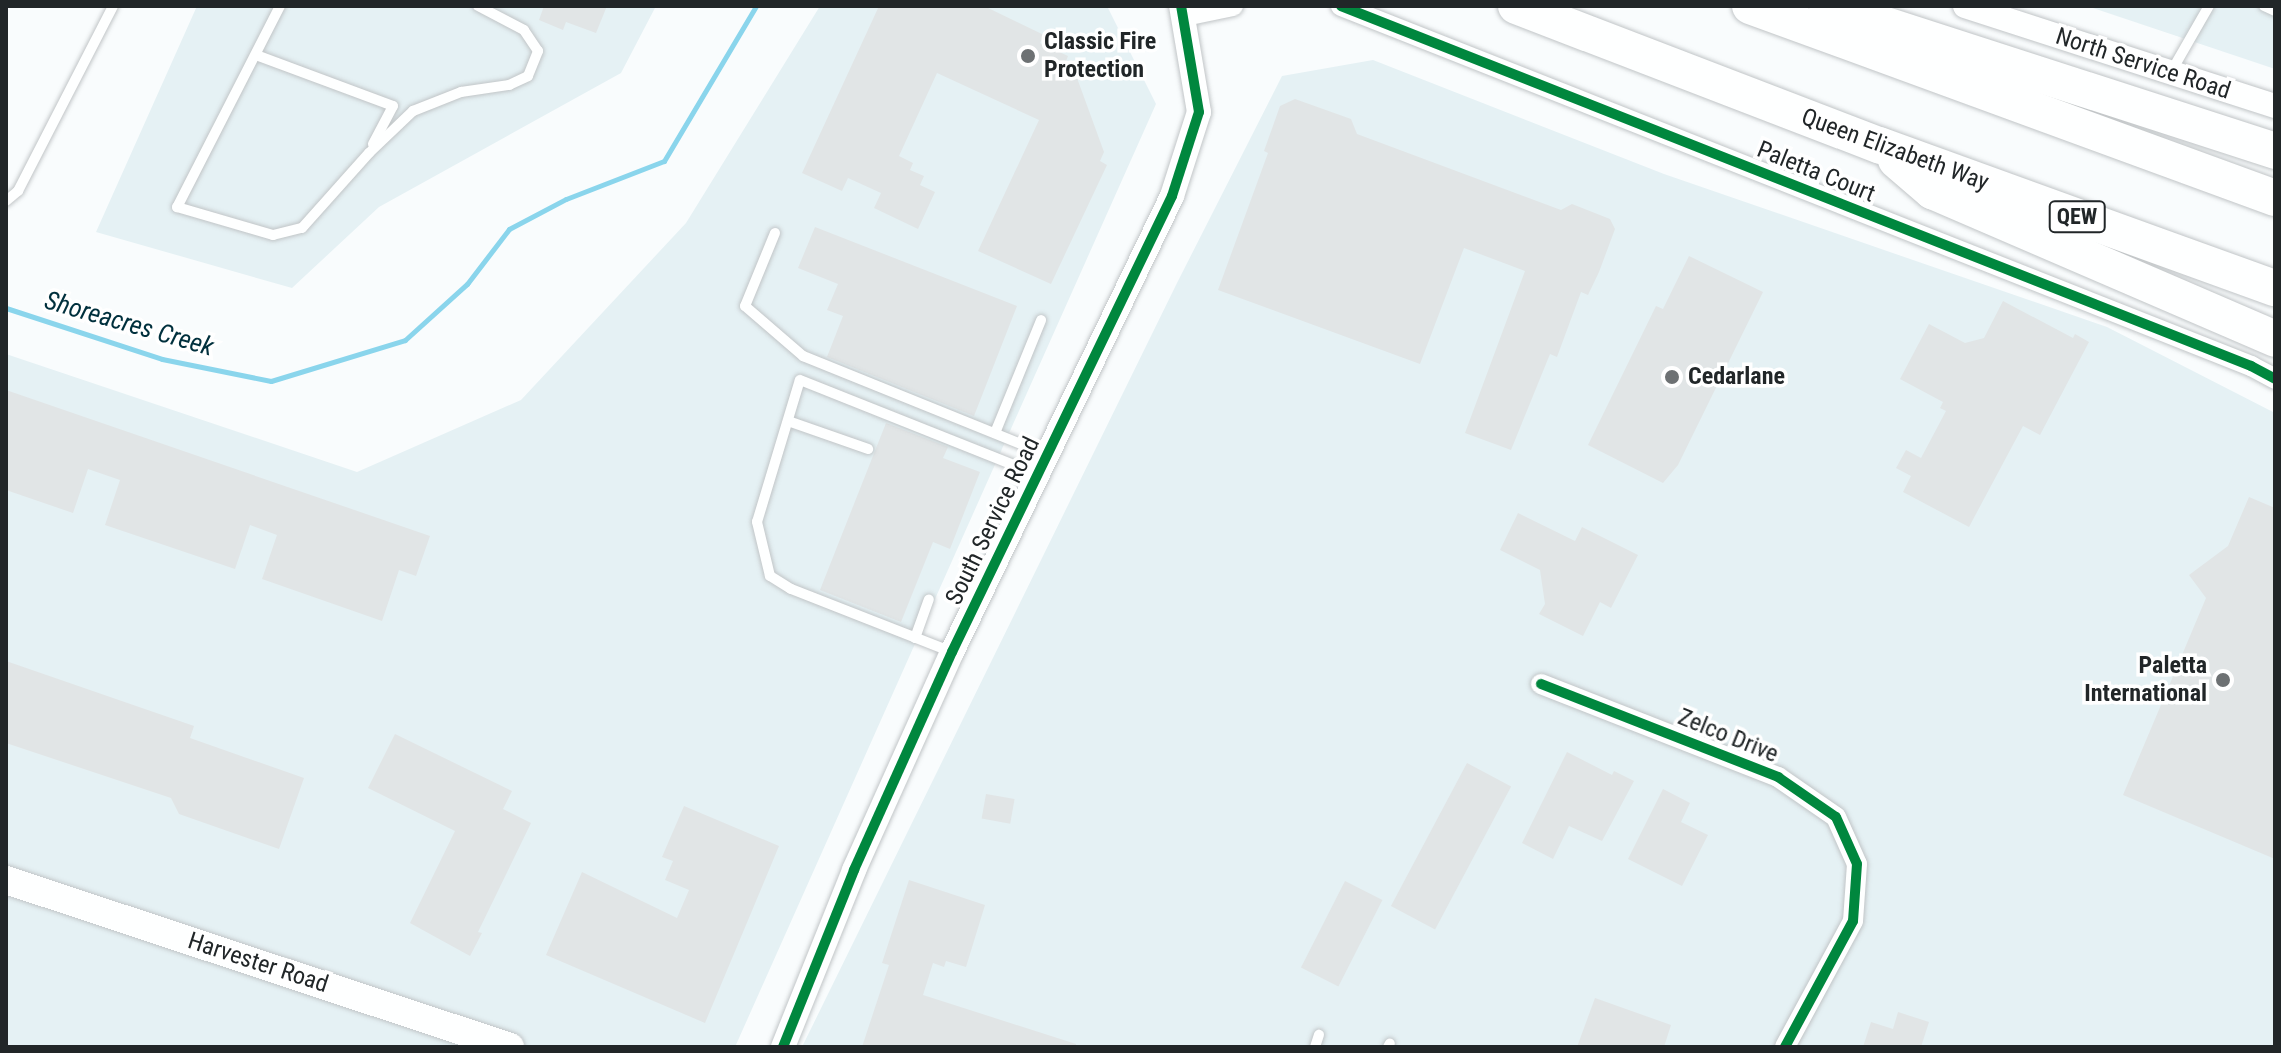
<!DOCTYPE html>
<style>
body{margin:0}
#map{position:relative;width:2281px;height:1053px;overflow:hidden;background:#f9fcfd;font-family:"Roboto Condensed",sans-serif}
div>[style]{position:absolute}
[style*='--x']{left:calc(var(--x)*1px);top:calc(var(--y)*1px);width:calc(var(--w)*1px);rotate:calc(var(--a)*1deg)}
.built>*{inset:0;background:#e5f1f4}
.stream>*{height:5px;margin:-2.5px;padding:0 2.5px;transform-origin:2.5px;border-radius:2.5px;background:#8ad5ec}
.building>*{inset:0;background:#e1e5e6;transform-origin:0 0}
.roads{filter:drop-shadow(0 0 2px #c1c5c7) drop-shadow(0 0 2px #c1c5c7)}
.service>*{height:10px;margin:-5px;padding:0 5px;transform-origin:5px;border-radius:5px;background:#feffff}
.minor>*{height:20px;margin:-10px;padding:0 10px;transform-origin:10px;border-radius:10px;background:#feffff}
.tertiary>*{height:24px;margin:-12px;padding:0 12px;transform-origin:12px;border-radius:12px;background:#feffff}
.secondary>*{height:28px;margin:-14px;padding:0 14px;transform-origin:14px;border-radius:14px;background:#feffff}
.motorway>*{height:36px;margin:-18px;padding:0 18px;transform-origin:18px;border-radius:18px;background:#feffff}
.cycleway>*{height:10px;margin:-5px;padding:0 5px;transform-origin:5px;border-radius:5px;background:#00873e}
.dots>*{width:22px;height:22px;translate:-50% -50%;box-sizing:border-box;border:4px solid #fff;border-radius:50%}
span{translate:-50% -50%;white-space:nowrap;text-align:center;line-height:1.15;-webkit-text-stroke:7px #fff;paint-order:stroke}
.shield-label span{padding:2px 6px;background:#fff;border:2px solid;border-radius:6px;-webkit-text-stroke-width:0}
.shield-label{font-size:22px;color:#212628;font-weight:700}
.poi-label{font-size:24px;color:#212628;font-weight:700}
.left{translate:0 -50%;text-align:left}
.right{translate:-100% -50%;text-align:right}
.street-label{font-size:24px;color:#212628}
.water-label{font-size:26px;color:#00303d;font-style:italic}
.frame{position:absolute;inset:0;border:8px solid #212628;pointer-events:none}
</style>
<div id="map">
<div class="built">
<i style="clip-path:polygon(197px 6px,656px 6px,621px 73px,379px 207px,292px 288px,96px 232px)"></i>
<i style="clip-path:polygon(820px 6px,1107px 6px,1156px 104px,735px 1047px,6px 1047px,6px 354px,357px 472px,521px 400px,686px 223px)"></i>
<i style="clip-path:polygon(2087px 6px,2275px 6px,2275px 69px)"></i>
<i style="clip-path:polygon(1373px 60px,1664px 174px,2107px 327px,2275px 413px,2275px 1047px,802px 1047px,1177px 283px,1282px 76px)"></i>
</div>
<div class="stream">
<i style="--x:6;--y:308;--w:164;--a:18.1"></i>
<i style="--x:162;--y:359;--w:111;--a:11.4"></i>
<i style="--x:271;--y:381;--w:140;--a:-17"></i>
<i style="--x:405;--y:340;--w:84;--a:-42.1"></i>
<i style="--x:467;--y:284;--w:69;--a:-52.6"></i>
<i style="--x:509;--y:229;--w:64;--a:-27.8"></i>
<i style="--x:566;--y:199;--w:105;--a:-21.2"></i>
<i style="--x:664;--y:161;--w:180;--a:-59.3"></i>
</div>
<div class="building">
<i style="clip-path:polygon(544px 6px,607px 6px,596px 33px,566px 22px,563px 30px,539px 20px)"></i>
<i style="clip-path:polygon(879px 6px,984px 6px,1044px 35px,1040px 43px,1068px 56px,1065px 64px,1073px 67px,1104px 152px,1100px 161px,1107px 165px,1051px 284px,978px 251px,1039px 120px,937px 73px,899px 156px,913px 163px,910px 170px,924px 176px,920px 185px,935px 192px,918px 229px,874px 208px,881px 193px,848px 178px,842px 191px,802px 173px)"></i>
<i style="clip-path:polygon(1295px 99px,1351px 119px,1357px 134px,1561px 210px,1572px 204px,1610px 219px,1615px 229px,1599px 272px,1588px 295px,1581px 292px,1557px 357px,1550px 354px,1511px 450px,1465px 433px,1525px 271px,1464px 248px,1420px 364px,1218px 290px,1268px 153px,1264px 151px,1280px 106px)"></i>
<i style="clip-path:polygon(815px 227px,1017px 306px,974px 416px,827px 357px,843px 316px,827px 310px,838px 284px,798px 268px)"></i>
<i style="clip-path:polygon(1689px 256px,1763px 292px,1678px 465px,1663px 483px,1588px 445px,1656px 306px,1663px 309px)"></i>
<i style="clip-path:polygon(2003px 301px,2073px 338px,2075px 334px,2089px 342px,2040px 435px,2023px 426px,1969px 527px,1903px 492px,1911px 476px,1896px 468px,1906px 450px,1921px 458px,1946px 411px,1940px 408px,1943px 402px,1900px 379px,1929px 324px,1965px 343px,1984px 338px)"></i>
<i style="clip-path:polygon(6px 390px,430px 536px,416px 576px,399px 570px,382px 621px,262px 579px,277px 535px,250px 525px,235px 569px,105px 525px,120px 480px,88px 469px,73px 513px,6px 490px)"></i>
<i style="clip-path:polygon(886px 423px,948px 447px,943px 458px,980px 472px,950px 549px,933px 542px,901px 622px,820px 590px)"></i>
<i style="clip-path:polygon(2249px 497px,2275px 508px,2275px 859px,2123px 795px,2206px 598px,2189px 575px,2228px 546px)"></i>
<i style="clip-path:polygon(1518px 513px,1575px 541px,1582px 527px,1638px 555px,1611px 608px,1600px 602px,1583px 636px,1539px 614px,1545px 604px,1540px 570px,1500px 550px)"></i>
<i style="clip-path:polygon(6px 661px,194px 726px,190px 738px,304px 778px,279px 849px,179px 814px,171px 798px,6px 743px)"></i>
<i style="clip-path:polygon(395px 734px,512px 791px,503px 809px,531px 823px,478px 932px,482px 933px,470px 956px,410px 923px,455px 831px,368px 788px)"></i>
<i style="clip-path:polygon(1567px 752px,1612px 775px,1614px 771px,1634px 781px,1602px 841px,1569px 826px,1553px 859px,1522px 843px)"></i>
<i style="left:1467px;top:763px;width:50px;height:162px;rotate:28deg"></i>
<i style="clip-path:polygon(1663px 789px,1690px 803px,1681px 822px,1708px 835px,1682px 886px,1628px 859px)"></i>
<i style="left:986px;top:794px;width:29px;height:25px;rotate:10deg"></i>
<i style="clip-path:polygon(684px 806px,779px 846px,705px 1023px,546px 955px,582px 872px,677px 918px,689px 890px,665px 880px,673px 861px,662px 857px)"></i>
<i style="clip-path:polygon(909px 880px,985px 905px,966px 967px,946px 961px,944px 967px,933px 963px,923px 995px,1076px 1044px,1076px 1047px,862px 1047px,889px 965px,882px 963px)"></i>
<i style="left:1345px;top:881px;width:42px;height:97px;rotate:27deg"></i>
<i style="clip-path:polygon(1595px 998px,1671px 1025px,1664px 1047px,1577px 1047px)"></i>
<i style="clip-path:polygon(1898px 1012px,1929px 1022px,1921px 1047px,1863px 1047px,1871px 1022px,1893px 1029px)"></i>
</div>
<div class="roads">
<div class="service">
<i style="--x:280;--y:6;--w:226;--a:117.1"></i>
<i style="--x:177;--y:207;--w:100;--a:16.3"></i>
<i style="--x:273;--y:235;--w:30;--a:-14"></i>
<i style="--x:302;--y:228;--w:101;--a:-48.2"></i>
<i style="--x:369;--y:153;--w:61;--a:-43.7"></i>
<i style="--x:413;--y:111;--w:52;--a:-21.6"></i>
<i style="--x:461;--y:92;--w:49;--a:-8.3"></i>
<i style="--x:509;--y:85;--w:21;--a:-25"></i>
<i style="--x:528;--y:76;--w:27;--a:-68"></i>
<i style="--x:538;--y:51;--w:25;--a:-124"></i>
<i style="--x:524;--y:30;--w:52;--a:-152.4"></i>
<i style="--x:2264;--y:6;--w:12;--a:24"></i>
<i style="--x:256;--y:55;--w:146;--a:20.4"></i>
<i style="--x:393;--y:106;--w:43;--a:117.8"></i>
<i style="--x:2171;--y:72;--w:76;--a:-60.1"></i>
<i style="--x:6;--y:201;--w:16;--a:-40"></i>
<i style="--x:18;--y:191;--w:208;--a:-62.8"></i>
<i style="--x:775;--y:233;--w:79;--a:112.3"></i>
<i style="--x:745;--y:306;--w:77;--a:40.8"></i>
<i style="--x:803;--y:356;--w:262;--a:22"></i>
<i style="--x:788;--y:421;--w:85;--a:19.3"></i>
<i style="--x:995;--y:433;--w:122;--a:-67.8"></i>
<i style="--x:915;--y:638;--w:41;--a:-70.3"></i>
<i style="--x:952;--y:652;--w:173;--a:-158.6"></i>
<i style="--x:791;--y:589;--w:25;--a:-148"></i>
<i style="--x:770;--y:576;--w:56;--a:-103.5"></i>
<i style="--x:757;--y:522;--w:148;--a:-73.2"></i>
<i style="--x:800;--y:380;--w:254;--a:21.7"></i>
<i style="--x:1315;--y:1047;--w:13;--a:-72"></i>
<i style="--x:1388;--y:1047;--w:4;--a:-63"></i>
</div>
<div class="minor">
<i style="--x:1341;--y:6;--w:979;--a:21.58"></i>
<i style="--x:2251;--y:366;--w:27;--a:28"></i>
<i style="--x:1185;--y:16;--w:49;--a:-11.8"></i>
<i style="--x:1541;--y:684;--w:255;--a:21.4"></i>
<i style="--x:1778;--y:777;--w:70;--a:34.6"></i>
<i style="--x:1836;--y:817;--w:51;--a:65.9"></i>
<i style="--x:1857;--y:864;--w:57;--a:94"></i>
<i style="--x:1853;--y:921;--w:143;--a:118.4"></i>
</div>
<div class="tertiary">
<i style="--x:1965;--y:6;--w:326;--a:17.9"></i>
<i style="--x:783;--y:1047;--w:191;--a:-68.1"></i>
<i style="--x:854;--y:870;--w:239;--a:-65.8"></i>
<i style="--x:952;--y:652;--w:506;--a:-64.24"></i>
<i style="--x:1172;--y:196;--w:88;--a:-72.2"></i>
<i style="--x:1199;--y:112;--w:108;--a:-99.6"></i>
</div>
<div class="secondary">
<i style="--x:6;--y:880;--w:531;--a:18.33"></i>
</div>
<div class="motorway">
<i style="--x:1516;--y:6;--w:389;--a:21"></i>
<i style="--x:1879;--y:145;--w:421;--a:19.9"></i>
<i style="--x:1750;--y:6;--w:559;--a:20.09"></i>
<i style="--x:1827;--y:6;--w:471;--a:17.9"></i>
<i style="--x:1896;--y:160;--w:48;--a:40.7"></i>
<i style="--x:1932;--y:191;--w:374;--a:23.3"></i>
</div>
</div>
<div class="cycleway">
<i style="--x:1341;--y:6;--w:979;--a:21.58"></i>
<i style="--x:2251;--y:366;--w:27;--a:28"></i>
<i style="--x:1541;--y:684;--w:255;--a:21.4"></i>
<i style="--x:1778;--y:777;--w:70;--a:34.6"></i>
<i style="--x:1836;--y:817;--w:51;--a:65.9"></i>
<i style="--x:1857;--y:864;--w:57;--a:94"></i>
<i style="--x:1853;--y:921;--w:143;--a:118.4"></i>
<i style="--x:783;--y:1047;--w:191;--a:-68.1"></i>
<i style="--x:854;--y:870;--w:239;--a:-65.8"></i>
<i style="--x:952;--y:652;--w:506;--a:-64.24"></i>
<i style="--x:1172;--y:196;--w:88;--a:-72.2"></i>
<i style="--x:1199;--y:112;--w:108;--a:-99.6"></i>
</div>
<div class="dots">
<i style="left:1028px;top:56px;background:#6d7173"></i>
<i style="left:1672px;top:377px;background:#6d7173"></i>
<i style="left:2223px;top:680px;background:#6d7173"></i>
</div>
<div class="shield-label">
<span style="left:2077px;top:217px">QEW</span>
</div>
<div class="poi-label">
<span class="left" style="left:1044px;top:56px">Classic Fire<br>Protection</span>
<span class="left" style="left:1688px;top:377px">Cedarlane</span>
<span class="right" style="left:2207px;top:680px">Paletta<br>International</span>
</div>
<div class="street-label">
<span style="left:2143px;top:64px;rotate:18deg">North Service Road</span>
<span style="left:1895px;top:150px;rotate:20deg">Queen Elizabeth Way</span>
<span style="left:1816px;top:172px;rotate:22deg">Paletta Court</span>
<span style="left:993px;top:521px;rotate:-64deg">South Service Road</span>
<span style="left:1728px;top:736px;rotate:22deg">Zelco Drive</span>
<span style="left:258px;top:963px;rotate:18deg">Harvester Road</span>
</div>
<div class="water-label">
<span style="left:129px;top:324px;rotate:16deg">Shoreacres Creek</span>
</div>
<div class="frame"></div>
</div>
